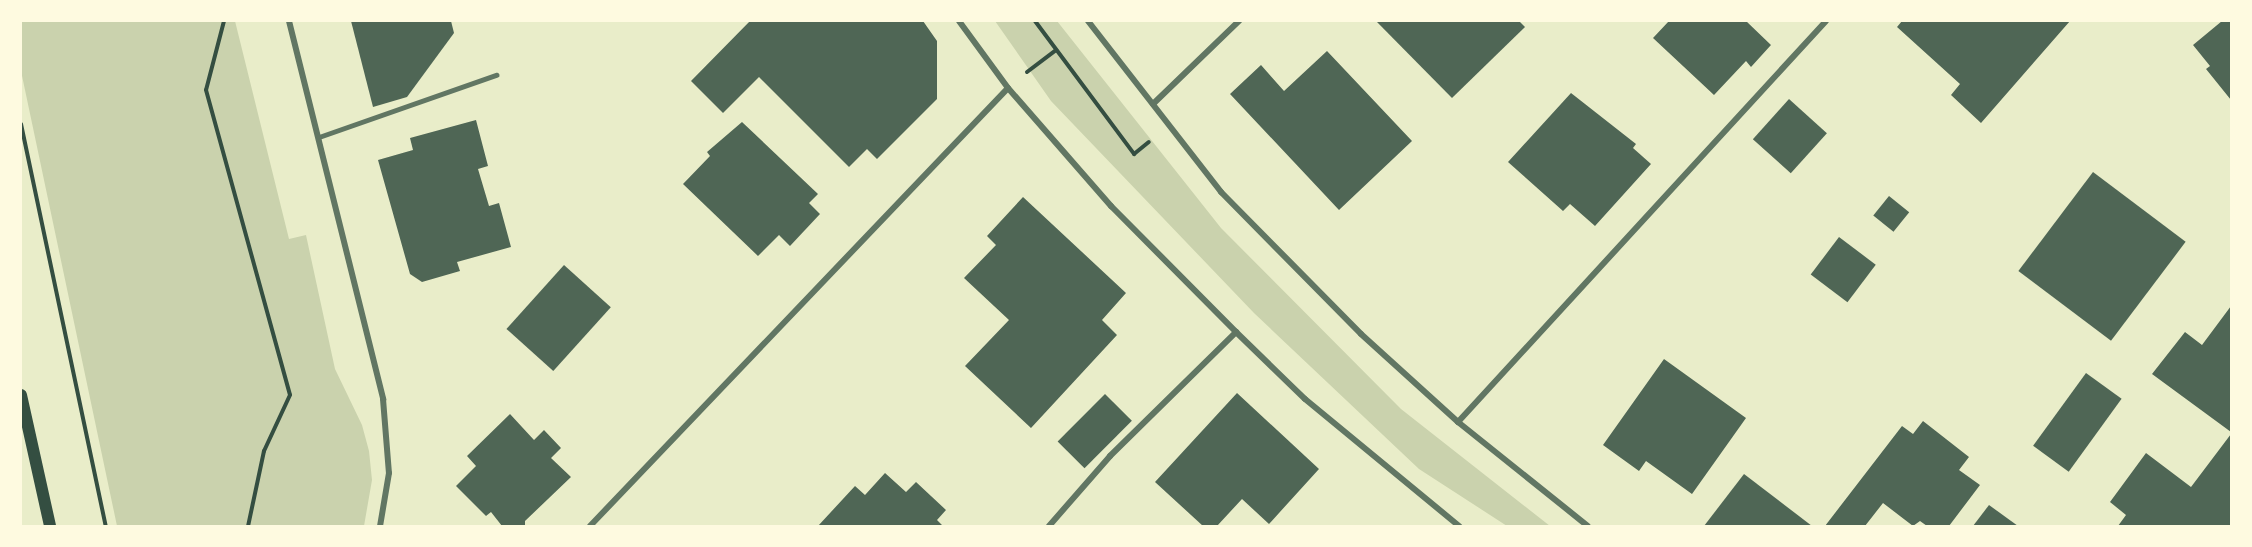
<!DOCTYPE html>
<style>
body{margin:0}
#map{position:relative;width:2252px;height:547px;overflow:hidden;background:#e9edc9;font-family:Overpass,sans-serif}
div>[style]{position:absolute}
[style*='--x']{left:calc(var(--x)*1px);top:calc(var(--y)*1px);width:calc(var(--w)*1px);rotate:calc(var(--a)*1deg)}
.green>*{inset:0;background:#cad2ad}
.building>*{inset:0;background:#4f6655;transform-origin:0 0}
.path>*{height:4px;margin:-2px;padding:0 2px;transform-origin:2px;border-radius:2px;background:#344e41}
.service>*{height:4.5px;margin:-2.25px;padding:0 2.25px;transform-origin:2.25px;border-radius:2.25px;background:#617663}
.minor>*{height:6px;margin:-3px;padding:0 3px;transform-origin:3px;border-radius:3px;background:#617663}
.secondary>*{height:12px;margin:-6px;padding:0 6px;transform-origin:6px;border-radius:6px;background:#344e41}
span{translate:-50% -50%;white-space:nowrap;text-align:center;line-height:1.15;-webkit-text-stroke:4.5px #fefae0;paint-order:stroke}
.frame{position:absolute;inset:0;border:22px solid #fefae0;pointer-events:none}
</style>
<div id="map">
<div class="green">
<i style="clip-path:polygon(21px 21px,235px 21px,289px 239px,306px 235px,335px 369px,362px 425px,369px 451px,372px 480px,364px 526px,117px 526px,21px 71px)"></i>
<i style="clip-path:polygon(995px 21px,1057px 21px,1221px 228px,1401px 409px,1550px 526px,1507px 526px,1419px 469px,1254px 313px,1051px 101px)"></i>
</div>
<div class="building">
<i style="clip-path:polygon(351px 21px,451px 21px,454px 33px,407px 97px,373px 107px)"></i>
<i style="clip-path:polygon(750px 21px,923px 21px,937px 41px,937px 99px,877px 159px,867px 149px,849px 167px,759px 77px,723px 113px,691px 81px)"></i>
<i style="clip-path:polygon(1376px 21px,1519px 21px,1525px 27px,1452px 98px)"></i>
<i style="clip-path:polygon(1669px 21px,1746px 21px,1771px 45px,1751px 67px,1746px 61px,1714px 95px,1653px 38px)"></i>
<i style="clip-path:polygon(1902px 21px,2070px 21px,1981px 123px,1951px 95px,1960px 84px,1897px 27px)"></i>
<i style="clip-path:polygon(2222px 21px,2231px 21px,2231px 100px,2206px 69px,2210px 66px,2193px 45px)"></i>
<i style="clip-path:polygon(1327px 51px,1412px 141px,1339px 210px,1230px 94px,1261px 65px,1284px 91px)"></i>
<i style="clip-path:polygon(1571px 93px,1636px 144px,1633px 148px,1651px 164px,1595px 226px,1570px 204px,1563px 211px,1508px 162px)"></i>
<i style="left:1789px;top:99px;width:51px;height:54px;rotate:42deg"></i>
<i style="clip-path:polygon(476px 120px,488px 166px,478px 169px,489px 206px,499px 203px,511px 247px,457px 262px,460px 271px,422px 282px,410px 274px,378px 160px,413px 150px,410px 138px)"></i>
<i style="clip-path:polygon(742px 122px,818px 194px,809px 203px,820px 214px,790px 246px,779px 235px,758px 256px,683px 184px,710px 156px,707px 152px)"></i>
<i style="left:2093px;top:172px;width:116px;height:124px;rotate:37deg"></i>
<i style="left:1889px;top:196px;width:26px;height:25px;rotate:39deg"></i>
<i style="clip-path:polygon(1023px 197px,1126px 293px,1102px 320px,1117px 335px,1031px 428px,965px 366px,1009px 320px,964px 278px,996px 245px,987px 236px)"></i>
<i style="left:1839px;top:237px;width:46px;height:47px;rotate:37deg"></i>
<i style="left:564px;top:265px;width:63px;height:86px;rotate:42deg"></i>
<i style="clip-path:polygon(2231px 306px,2231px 432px,2152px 374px,2185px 332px,2202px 345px)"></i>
<i style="clip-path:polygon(1664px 359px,1746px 418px,1692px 494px,1646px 461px,1639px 471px,1603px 445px)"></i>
<i style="left:2086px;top:373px;width:44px;height:90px;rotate:36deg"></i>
<i style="clip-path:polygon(1237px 393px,1319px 469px,1269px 524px,1242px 499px,1217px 526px,1203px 526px,1155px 482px)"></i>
<i style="left:1105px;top:394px;width:38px;height:67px;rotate:45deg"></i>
<i style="clip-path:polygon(510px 414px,534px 440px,544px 430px,561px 448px,551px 458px,571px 477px,525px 521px,525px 526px,502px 526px,491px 512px,486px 516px,456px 486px,476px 466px,467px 456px)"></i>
<i style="clip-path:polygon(1923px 421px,1969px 457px,1959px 470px,1980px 485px,1949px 526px,1927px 526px,1920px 521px,1913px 526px,1883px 503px,1865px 526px,1825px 526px,1902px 426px,1913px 434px)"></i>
<i style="clip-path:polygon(2231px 434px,2231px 526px,2118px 526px,2126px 515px,2110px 502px,2146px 453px,2191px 487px)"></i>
<i style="clip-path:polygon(885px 473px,906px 492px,916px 482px,946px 510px,937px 520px,943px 526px,818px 526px,855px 486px,865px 495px)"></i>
<i style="clip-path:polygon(1744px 474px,1812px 526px,1704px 526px)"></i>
<i style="clip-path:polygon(1989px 505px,2018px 526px,1973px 526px)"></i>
</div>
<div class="path">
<i style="--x:224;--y:21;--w:71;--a:104.6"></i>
<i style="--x:206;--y:90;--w:316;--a:74.6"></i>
<i style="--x:290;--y:395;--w:62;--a:114.9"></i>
<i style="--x:264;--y:451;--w:77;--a:102"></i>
<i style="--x:1035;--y:21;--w:166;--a:53.3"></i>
<i style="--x:1134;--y:154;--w:19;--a:-39"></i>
<i style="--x:1027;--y:72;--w:35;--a:-37"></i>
<i style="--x:21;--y:124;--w:411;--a:78.1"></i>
</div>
<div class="service">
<i style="--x:319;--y:137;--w:188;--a:-19.3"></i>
</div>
<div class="minor">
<i style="--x:289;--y:21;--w:390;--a:76"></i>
<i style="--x:383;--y:399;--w:74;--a:85.4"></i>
<i style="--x:389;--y:473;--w:54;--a:99.6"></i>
<i style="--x:959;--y:21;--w:83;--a:53.8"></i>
<i style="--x:1008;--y:88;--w:157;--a:48.9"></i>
<i style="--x:1111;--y:206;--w:177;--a:45.2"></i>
<i style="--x:1236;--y:332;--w:96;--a:44.2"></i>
<i style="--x:1305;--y:399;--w:200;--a:39.5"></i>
<i style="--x:1088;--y:21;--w:217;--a:52.1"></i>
<i style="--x:1221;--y:192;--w:199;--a:45.4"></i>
<i style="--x:1361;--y:334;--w:131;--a:42.2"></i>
<i style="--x:1458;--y:422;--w:166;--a:38.7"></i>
<i style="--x:1153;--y:104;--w:120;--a:-44"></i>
<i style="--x:1458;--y:422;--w:544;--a:-47.46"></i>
<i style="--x:590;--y:526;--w:605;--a:-46.34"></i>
<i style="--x:1049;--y:526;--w:93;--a:-48.9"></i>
<i style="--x:1110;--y:456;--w:177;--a:-44.5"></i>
</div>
<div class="secondary">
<i style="--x:21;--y:395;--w:134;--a:77.5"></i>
</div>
<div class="frame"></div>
</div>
